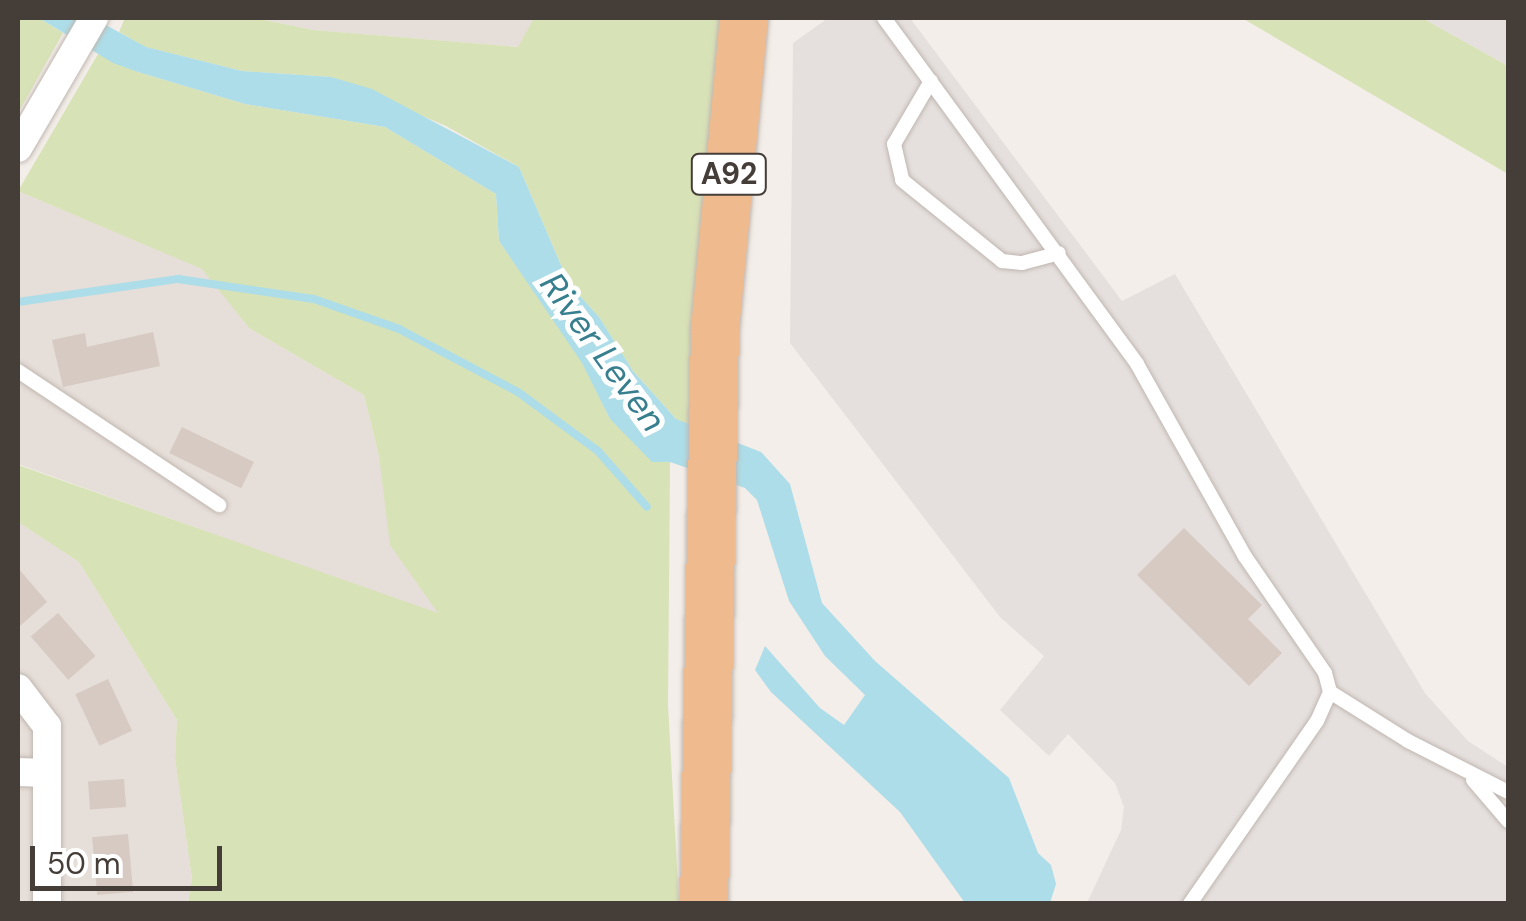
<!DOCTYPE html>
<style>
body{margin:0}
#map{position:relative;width:1526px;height:921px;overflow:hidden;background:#f3eee9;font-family:"DM Sans",sans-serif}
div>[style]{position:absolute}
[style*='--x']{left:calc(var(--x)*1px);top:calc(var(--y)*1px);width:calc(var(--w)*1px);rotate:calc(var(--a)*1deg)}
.residential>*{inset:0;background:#e6ded8}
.industrial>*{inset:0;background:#e5e0de}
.green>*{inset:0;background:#d8e2b7}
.water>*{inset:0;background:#addde8}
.stream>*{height:8px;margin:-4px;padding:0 4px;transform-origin:4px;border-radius:4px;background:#addde8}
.building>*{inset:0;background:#d6cac3;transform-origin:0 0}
.roads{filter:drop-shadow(0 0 2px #c0b6b0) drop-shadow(0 0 2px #c0b6b0)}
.service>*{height:14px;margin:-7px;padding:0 7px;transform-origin:7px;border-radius:7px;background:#fff}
.minor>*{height:28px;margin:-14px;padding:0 14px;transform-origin:14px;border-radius:14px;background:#fff}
.trunk>*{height:48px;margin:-24px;padding:0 24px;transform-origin:24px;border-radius:24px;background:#efba8e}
span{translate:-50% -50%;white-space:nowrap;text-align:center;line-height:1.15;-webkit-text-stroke:10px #fff;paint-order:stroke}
.shield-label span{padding:2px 8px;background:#fff;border:2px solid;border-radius:8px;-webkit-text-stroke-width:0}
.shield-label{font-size:30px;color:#453d38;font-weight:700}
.water-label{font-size:35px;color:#377e8e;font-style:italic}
.frame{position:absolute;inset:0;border:20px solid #453d38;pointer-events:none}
.scale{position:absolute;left:30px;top:846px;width:192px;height:45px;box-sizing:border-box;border:5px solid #453d38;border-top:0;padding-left:12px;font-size:30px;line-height:35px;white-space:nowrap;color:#453d38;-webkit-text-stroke:8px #fff;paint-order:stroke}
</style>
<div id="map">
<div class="residential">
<i style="clip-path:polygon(255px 18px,534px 18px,519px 47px,313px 30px)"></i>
<i style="clip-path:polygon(18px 191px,203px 269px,249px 328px,364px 395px,379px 456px,439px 615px,18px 464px)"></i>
<i style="clip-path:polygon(18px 522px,79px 562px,177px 720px,175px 758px,192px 879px,188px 903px,18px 903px)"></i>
</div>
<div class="industrial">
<i style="clip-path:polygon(828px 18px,910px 18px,1122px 301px,1175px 274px,1425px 693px,1468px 741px,1508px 767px,1508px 903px,1087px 903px,1121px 830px,1124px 807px,1115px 783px,1068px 734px,1049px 756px,1000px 710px,1044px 656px,1000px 617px,790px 343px,793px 43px)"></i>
<i style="clip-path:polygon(1422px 18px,1508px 18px,1508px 66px)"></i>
</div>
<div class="green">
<i style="clip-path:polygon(18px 18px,39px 18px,63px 33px,18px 113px)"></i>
<i style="clip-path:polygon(125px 18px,255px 18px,313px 30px,518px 47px,534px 18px,744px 18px,711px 490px,676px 419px,633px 371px,599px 317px,569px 284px,519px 167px,446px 126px,331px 77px,242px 71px,145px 47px,119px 32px)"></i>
<i style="clip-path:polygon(1242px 18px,1422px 18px,1508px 66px,1508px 174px)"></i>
<i style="clip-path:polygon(98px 54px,138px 72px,245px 104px,385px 127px,496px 194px,499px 241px,583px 363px,610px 419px,670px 462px,668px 705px,679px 903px,188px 903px,192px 879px,175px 758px,177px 720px,79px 562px,18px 522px,18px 465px,438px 613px,390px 545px,379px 456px,364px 395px,249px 328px,202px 269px,18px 191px)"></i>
</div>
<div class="water">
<i style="clip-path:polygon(39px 18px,93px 18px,146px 47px,242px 71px,331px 77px,372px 89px,519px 167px,569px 284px,599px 317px,633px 371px,676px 419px,761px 452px,790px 484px,822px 603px,875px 661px,1009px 778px,1038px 853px,1051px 865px,1056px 884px,1050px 903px,965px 903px,900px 812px,771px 692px,755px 670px,765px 646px,820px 708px,844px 725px,865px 695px,825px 656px,789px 601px,757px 500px,745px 488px,670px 462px,652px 462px,610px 419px,582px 363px,499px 241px,496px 194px,385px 127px,245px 104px,138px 72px,113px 63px)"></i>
</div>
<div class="stream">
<i style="--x:18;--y:302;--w:162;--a:-8.2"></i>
<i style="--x:178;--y:279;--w:137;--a:8.4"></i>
<i style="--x:314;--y:299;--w:90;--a:19.4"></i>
<i style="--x:399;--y:329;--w:135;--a:27.9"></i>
<i style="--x:518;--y:392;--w:99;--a:36.4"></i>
<i style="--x:598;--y:451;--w:74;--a:48.8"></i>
</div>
<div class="building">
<i style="clip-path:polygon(153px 332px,160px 366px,63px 387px,52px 340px,85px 333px,87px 347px)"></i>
<i style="left:182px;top:427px;width:80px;height:29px;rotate:26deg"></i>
<i style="clip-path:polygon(1184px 528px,1262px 605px,1248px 619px,1282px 653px,1249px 686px,1137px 575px)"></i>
<i style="clip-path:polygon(18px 568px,47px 602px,20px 626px,18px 623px)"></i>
<i style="left:58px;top:613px;width:57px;height:36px;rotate:49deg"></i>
<i style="left:108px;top:679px;width:57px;height:36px;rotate:65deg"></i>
<i style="left:124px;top:779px;width:28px;height:36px;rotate:86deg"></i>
<i style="left:128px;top:834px;width:58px;height:36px;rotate:85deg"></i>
</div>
<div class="roads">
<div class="service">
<i style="--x:884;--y:18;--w:429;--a:53.8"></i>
<i style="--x:1137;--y:364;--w:219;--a:60.7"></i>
<i style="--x:1244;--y:555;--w:143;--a:55.5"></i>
<i style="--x:1325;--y:673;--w:20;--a:75"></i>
<i style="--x:1330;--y:692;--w:32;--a:114"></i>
<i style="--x:1317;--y:721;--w:223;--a:124.8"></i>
<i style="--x:931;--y:81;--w:73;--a:120.4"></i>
<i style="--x:894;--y:144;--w:37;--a:77"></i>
<i style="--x:902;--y:180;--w:129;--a:39"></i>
<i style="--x:1002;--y:261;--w:20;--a:6"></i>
<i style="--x:1022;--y:263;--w:38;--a:-15"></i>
<i style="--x:18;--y:371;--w:242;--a:33.7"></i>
<i style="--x:1330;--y:692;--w:92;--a:32.1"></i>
<i style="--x:1408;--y:741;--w:112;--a:27"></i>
<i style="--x:1473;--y:780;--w:54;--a:49.5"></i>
</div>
<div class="minor">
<i style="--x:18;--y:148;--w:151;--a:-59.7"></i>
<i style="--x:18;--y:688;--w:48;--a:52.7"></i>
<i style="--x:47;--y:726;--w:178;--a:90"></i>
<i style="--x:18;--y:772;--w:28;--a:2"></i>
</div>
<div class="trunk">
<i style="--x:704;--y:904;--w:574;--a:-88.9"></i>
<i style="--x:715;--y:330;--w:313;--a:-84.7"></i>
</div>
</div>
<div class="shield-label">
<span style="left:729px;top:174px">A92</span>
</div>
<div class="water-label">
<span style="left:603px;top:352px;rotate:54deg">River Leven</span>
</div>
<div class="frame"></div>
<div class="scale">50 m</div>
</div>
